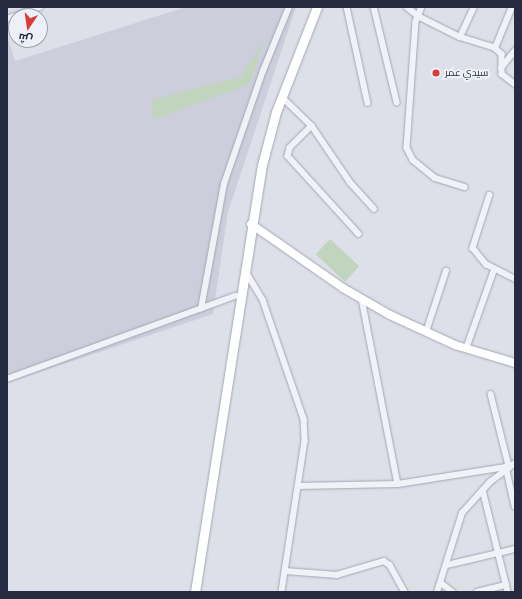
<!DOCTYPE html>
<meta charset="utf-8">
<style>
body{margin:0}
#map{position:relative;width:522px;height:599px;overflow:hidden;background:#dee0e9;font-family:"PT Sans Narrow",Cairo,sans-serif}
div>[style]{position:absolute}
[style*='--x']{left:calc(var(--x)*1px);top:calc(var(--y)*1px);width:calc(var(--w)*1px);rotate:calc(var(--a)*1deg)}
.built>*{inset:0;background:#cccfdb}
.green>*{inset:0;background:#c0d4be;transform-origin:0 0}
.roads{filter:drop-shadow(0 0 1px #a3a6b3) drop-shadow(0 0 1px #a3a6b3)}
.street>*{height:5.5px;margin:-2.75px;padding:0 2.75px;transform-origin:2.75px;border-radius:2.75px;background:#f1f2f7}
.secondary>*{height:8px;margin:-4px;padding:0 4px;transform-origin:4px;border-radius:4px;background:#fff}
.primary>*{height:9px;margin:-4.5px;padding:0 4.5px;transform-origin:4.5px;border-radius:4.5px;background:#fff}
.dots>*{width:11px;height:11px;translate:-50% -50%;box-sizing:border-box;border:2px solid #edf0f6;border-radius:50%}
span{translate:-50% -50%;white-space:nowrap;text-align:center;line-height:1.15;-webkit-text-stroke:4px #edf0f6;paint-order:stroke}
.poi-label{font-size:10px;color:#262b41}
.left{translate:0 -50%;text-align:left}
.frame{position:absolute;inset:0;border:8px solid #262b41;pointer-events:none}
.north{position:absolute;left:8px;top:8px;width:40px;height:40px;box-sizing:border-box;background:#edf0f6;border:1px solid #9da1ae;border-radius:50%;rotate:193deg;font-size:11px;font-weight:700;line-height:16px;text-align:center;color:#262b41}
.north::after{content:'';display:block;margin:auto;width:14px;height:18px;background:#da3b37;clip-path:polygon(50% 0,100% 100%,50% 72%,0 100%)}
</style>
<div id="map">
<div class="built">
<i style="clip-path:polygon(186px 7px,296px 7px,228px 212px,213px 314px,7px 383px,7px 35px,15px 61px)"></i>
</div>
<div class="green">
<i style="clip-path:polygon(264px 39px,250px 84px,153px 120px,152px 100px,241px 77px)"></i>
<i style="left:330px;top:239px;width:40px;height:21px;rotate:43deg"></i>
</div>
<div class="roads">
<div class="street">
<i style="--x:347;--y:7;--w:98;--a:77.7"></i>
<i style="--x:374;--y:7;--w:98;--a:76.4"></i>
<i style="--x:407;--y:7;--w:14;--a:39"></i>
<i style="--x:418;--y:16;--w:47;--a:26.6"></i>
<i style="--x:460;--y:37;--w:37;--a:17"></i>
<i style="--x:495;--y:48;--w:9;--a:41"></i>
<i style="--x:502;--y:54;--w:20;--a:90"></i>
<i style="--x:502;--y:74;--w:16;--a:38"></i>
<i style="--x:422;--y:7;--w:16;--a:112"></i>
<i style="--x:416;--y:22;--w:126;--a:94.1"></i>
<i style="--x:407;--y:148;--w:13;--a:63"></i>
<i style="--x:413;--y:160;--w:28;--a:39"></i>
<i style="--x:435;--y:178;--w:31;--a:17"></i>
<i style="--x:7;--y:19;--w:35;--a:-20"></i>
<i style="--x:460;--y:37;--w:33;--a:-65"></i>
<i style="--x:495;--y:48;--w:44;--a:-67.5"></i>
<i style="--x:501;--y:68;--w:22;--a:-51"></i>
<i style="--x:282;--y:97;--w:42;--a:44"></i>
<i style="--x:312;--y:126;--w:68;--a:55.8"></i>
<i style="--x:350;--y:182;--w:36;--a:48"></i>
<i style="--x:312;--y:126;--w:31;--a:135"></i>
<i style="--x:290;--y:148;--w:8;--a:104"></i>
<i style="--x:288;--y:156;--w:105;--a:47.7"></i>
<i style="--x:490;--y:195;--w:56;--a:107.8"></i>
<i style="--x:473;--y:248;--w:21;--a:51"></i>
<i style="--x:486;--y:264;--w:33;--a:27"></i>
<i style="--x:245;--y:270;--w:35;--a:59"></i>
<i style="--x:263;--y:300;--w:126;--a:71"></i>
<i style="--x:304;--y:419;--w:22;--a:87"></i>
<i style="--x:305;--y:441;--w:153;--a:98.7"></i>
<i style="--x:362;--y:299;--w:188;--a:79"></i>
<i style="--x:201;--y:309;--w:127;--a:-79.6"></i>
<i style="--x:224;--y:184;--w:120;--a:-71"></i>
<i style="--x:263;--y:71;--w:69;--a:-67.9"></i>
<i style="--x:426;--y:332;--w:64;--a:-71.8"></i>
<i style="--x:466;--y:349;--w:84;--a:-70.5"></i>
<i style="--x:7;--y:379;--w:243;--a:-20"></i>
<i style="--x:491;--y:394;--w:74;--a:76"></i>
<i style="--x:298;--y:486;--w:100;--a:-1.1"></i>
<i style="--x:398;--y:484;--w:109;--a:-8.9"></i>
<i style="--x:506;--y:467;--w:40;--a:77"></i>
<i style="--x:483;--y:490;--w:105;--a:76.2"></i>
<i style="--x:447;--y:565;--w:70;--a:-13.2"></i>
<i style="--x:285;--y:571;--w:52;--a:4.4"></i>
<i style="--x:337;--y:575;--w:49;--a:-16.6"></i>
<i style="--x:384;--y:561;--w:7;--a:34"></i>
<i style="--x:390;--y:565;--w:31;--a:61"></i>
<i style="--x:441;--y:583;--w:15;--a:37"></i>
<i style="--x:437;--y:592;--w:83;--a:-72.4"></i>
<i style="--x:462;--y:513;--w:42;--a:-47.9"></i>
<i style="--x:490;--y:482;--w:31;--a:-37"></i>
<i style="--x:477;--y:592;--w:30;--a:-14"></i>
</div>
<div class="secondary">
<i style="--x:251;--y:224;--w:112;--a:34.8"></i>
<i style="--x:343;--y:288;--w:54;--a:29.9"></i>
<i style="--x:390;--y:315;--w:72;--a:24.8"></i>
<i style="--x:455;--y:345;--w:63;--a:16.7"></i>
</div>
<div class="primary">
<i style="--x:195;--y:592;--w:432;--a:-81.1"></i>
<i style="--x:262;--y:165;--w:55;--a:-75.2"></i>
<i style="--x:276;--y:112;--w:113;--a:-68.7"></i>
</div>
</div>
<div class="dots">
<i style="left:436px;top:73px;background:#da3b37"></i>
</div>
<div class="poi-label">
<span class="left" style="left:445px;top:73px">سيدي عمر</span>
</div>
<div class="frame"></div>
<div class="north">ش</div>
</div>
